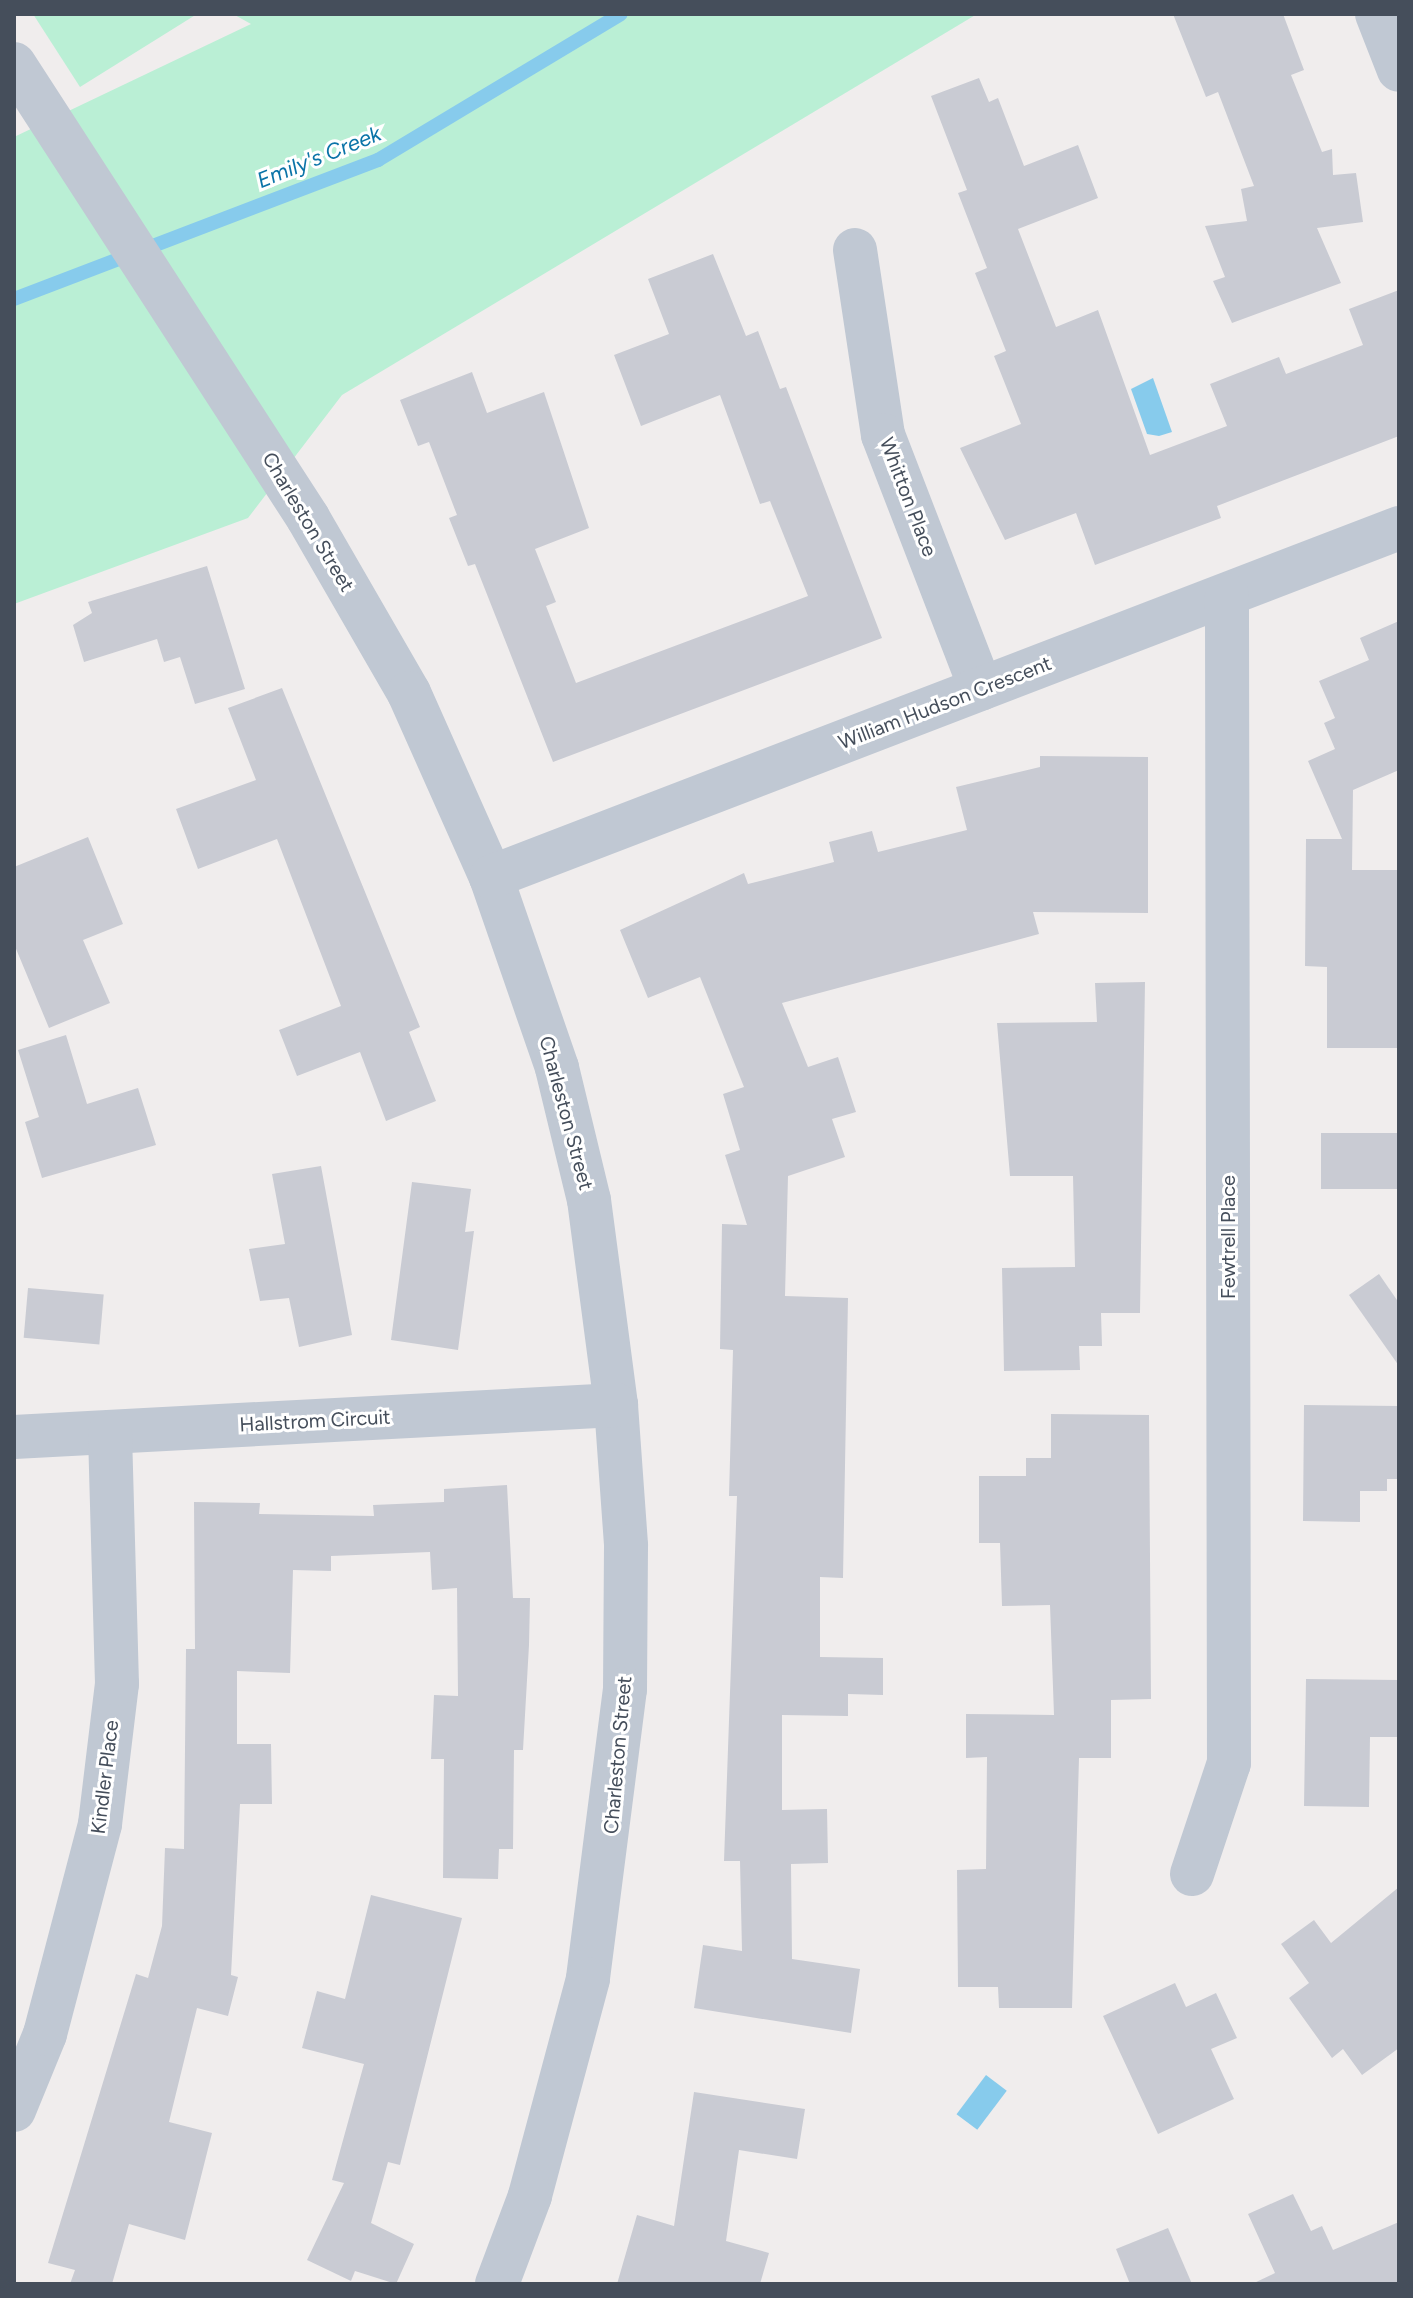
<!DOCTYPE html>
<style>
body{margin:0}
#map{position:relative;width:1413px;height:2298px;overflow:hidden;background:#f0eded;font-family:Figtree,sans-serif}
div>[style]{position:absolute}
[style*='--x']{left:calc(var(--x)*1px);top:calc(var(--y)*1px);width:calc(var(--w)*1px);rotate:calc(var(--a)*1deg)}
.green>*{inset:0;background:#baefd5}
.water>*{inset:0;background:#87cbec;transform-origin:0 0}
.stream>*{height:14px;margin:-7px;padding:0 7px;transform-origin:7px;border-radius:7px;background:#87cbec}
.building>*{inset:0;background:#c9cbd3;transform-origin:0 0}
.minor>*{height:44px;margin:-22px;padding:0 22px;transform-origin:22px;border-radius:22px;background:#c0c8d3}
span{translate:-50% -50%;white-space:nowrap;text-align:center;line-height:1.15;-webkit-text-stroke:6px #fff;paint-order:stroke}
.street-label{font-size:20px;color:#454e5b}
.water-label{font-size:22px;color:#0b74a8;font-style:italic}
.frame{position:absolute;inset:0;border:16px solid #454e5b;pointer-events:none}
</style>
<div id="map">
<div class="green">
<i style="clip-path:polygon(33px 14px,197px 14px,80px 87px)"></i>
<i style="clip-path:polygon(233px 14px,977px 14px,342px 395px,248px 518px,14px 604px,14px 137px,251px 24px)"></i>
</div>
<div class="water">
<i style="clip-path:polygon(1153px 378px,1172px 432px,1159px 436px,1147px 434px,1131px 389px)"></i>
<i style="left:986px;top:2075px;width:26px;height:49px;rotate:37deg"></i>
</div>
<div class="stream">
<i style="--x:14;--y:299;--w:390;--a:-20.9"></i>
<i style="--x:378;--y:160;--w:283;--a:-31"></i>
</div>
<div class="building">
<i style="clip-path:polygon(1173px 14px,1283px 14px,1304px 70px,1291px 75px,1322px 152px,1332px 149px,1333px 175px,1356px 173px,1363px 222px,1317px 228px,1341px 283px,1232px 323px,1213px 281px,1225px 277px,1205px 226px,1247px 221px,1241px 189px,1254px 186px,1218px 92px,1206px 97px)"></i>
<i style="clip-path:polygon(979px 78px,989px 102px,998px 98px,1024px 166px,1078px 145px,1098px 198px,1018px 229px,1056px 327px,1098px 310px,1150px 455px,1227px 426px,1210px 384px,1279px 357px,1286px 374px,1363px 345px,1349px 309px,1399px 290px,1399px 436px,1217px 506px,1221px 518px,1095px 565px,1076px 513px,1005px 540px,960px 448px,1021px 424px,994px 356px,1006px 351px,975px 273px,987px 268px,958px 193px,967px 190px,931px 96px)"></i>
<i style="clip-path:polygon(713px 254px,746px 336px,758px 331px,780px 389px,786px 387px,882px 638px,553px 762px,475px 564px,468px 566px,449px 518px,457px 515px,429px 442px,418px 446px,400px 400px,472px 372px,487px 413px,544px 392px,589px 528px,535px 549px,556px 602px,546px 606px,576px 683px,808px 596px,770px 501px,760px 504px,720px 395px,641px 426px,614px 355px,669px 334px,648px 279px)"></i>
<i style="clip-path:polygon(207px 566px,245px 689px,195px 704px,180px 657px,164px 662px,157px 639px,84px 662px,73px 625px,92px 613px,88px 602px)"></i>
<i style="clip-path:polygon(1399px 621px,1399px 770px,1353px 790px,1352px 870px,1399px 870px,1399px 1048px,1327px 1048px,1327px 967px,1305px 966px,1306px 839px,1342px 839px,1308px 761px,1335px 749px,1324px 723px,1335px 718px,1319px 681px,1369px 660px,1360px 638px)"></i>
<i style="clip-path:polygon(282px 688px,420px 1027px,409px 1032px,436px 1101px,386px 1121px,360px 1052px,297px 1076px,279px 1030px,341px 1006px,277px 839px,198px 869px,176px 809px,256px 780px,228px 708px)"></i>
<i style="clip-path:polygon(1040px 756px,1148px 757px,1148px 913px,1033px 912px,1039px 934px,782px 1003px,808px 1067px,838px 1057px,856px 1112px,832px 1119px,845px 1157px,788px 1176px,785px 1296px,848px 1298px,843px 1578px,820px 1577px,820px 1657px,883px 1658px,883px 1695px,848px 1694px,848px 1716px,782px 1715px,782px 1810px,827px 1809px,828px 1863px,791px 1864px,792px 1959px,860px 1969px,851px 2033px,694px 2008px,703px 1945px,742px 1951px,740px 1861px,724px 1861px,737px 1496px,729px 1496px,733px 1350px,720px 1349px,722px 1224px,747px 1225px,725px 1155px,740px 1150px,723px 1094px,744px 1087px,700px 977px,648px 998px,620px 930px,744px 873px,748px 884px,834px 862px,829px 842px,872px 831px,878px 852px,967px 830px,956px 787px,1040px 767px)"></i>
<i style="clip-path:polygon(88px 837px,123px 924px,83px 940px,110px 1003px,49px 1028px,14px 944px,14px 867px)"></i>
<i style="clip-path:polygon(1145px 982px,1140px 1313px,1101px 1313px,1102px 1346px,1079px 1346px,1080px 1370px,1004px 1371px,1002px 1268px,1075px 1267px,1073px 1176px,1010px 1176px,997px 1023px,1097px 1022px,1095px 983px)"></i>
<i style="clip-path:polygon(66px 1035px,87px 1104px,138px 1088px,156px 1145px,42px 1178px,25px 1122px,39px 1117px,18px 1050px)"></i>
<i style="left:1321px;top:1133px;width:78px;height:56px"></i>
<i style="clip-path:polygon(321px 1166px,352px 1335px,299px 1347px,289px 1298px,260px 1301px,249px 1249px,285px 1244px,272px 1174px)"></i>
<i style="clip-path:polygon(412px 1182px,471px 1189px,465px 1232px,474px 1231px,458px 1350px,391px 1340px)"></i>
<i style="clip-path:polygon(1379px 1274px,1399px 1303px,1399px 1366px,1349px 1295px)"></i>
<i style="left:28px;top:1288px;width:76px;height:50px;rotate:5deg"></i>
<i style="clip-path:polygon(1304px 1405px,1399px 1406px,1399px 1479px,1387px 1479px,1387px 1491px,1360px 1491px,1360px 1522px,1303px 1521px)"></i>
<i style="clip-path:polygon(1051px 1414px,1149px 1415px,1151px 1699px,1111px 1700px,1111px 1758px,1079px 1758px,1072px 2008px,999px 2008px,998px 1987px,958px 1987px,957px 1870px,986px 1869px,987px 1757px,966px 1758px,966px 1714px,1054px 1715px,1050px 1605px,1002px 1606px,1000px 1543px,979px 1543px,979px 1476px,1026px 1476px,1026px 1458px,1051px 1458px)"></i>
<i style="clip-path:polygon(507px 1485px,513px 1598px,530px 1598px,529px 1645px,523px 1750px,514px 1750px,513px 1849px,499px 1849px,498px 1879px,443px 1878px,444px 1759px,431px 1759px,434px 1695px,458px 1696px,457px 1588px,432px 1590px,430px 1552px,331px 1556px,331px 1571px,293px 1570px,290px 1673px,237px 1671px,237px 1744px,271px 1744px,272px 1804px,240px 1804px,231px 1975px,238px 1977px,228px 2016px,197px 2008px,169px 2122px,212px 2133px,185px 2240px,129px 2224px,112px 2284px,70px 2284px,75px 2270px,48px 2263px,136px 1974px,148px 1978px,162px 1926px,165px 1848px,184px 1849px,186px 1649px,195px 1649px,194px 1502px,260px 1503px,259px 1514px,374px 1516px,373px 1505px,444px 1502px,444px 1489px)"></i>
<i style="clip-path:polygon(1306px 1679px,1399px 1680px,1399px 1737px,1370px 1737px,1369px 1807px,1304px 1806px)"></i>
<i style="clip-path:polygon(1399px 1887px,1399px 2048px,1362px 2075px,1343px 2049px,1332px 2058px,1289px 1998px,1309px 1983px,1281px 1944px,1314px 1920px,1331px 1943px)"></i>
<i style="clip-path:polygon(371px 1895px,462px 1918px,400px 2165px,388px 2162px,371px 2223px,414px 2244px,396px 2284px,355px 2271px,351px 2281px,307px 2260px,344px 2183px,332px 2180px,364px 2064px,302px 2048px,317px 1991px,345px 1999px)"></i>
<i style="clip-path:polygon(1175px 1983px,1186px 2007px,1216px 1993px,1237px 2038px,1211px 2049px,1234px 2099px,1158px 2134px,1103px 2016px)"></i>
<i style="clip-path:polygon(694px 2092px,805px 2109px,797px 2159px,739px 2150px,726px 2241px,769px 2253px,760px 2284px,617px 2284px,637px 2215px,674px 2226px)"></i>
<i style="clip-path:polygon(1293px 2194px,1311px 2231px,1322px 2226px,1333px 2250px,1399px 2222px,1399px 2284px,1252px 2284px,1275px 2273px,1248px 2214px)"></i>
<i style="clip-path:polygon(1168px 2228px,1192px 2284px,1130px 2284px,1116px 2249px)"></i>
</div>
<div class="minor">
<i style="--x:1377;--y:14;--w:60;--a:68.6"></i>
<i style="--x:14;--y:64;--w:541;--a:57.07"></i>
<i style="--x:308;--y:518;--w:202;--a:60"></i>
<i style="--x:409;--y:693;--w:201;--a:66"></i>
<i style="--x:491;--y:877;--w:202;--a:70.9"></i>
<i style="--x:557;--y:1068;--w:136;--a:76.4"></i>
<i style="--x:589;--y:1200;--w:207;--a:82.5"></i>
<i style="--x:616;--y:1405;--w:141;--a:85.9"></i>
<i style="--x:626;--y:1546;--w:143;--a:90.4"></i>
<i style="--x:625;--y:1689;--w:292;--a:97.3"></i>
<i style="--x:588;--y:1979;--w:225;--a:105"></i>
<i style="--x:530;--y:2196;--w:94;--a:110.6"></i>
<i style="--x:855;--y:250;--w:187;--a:81.4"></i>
<i style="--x:883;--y:435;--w:272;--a:68.9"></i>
<i style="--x:491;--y:877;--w:973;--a:-21.02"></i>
<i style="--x:14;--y:1437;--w:603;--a:-3.04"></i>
<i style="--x:1192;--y:1874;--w:117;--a:-71.6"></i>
<i style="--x:1229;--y:1763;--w:1168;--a:-90.1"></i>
<i style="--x:14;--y:2110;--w:82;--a:-67.8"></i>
<i style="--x:45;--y:2034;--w:217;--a:-75.3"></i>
<i style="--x:100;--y:1824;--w:141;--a:-83.1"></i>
<i style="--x:117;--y:1684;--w:252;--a:-91.6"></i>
</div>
<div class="street-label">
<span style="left:908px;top:497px;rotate:69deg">Whitton Place</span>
<span style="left:308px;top:522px;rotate:59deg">Charleston Street</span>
<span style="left:945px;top:703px;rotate:-21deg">William Hudson Crescent</span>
<span style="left:566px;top:1113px;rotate:75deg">Charleston Street</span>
<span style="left:1228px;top:1237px;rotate:-90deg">Fewtrell Place</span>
<span style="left:315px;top:1421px;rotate:-3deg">Hallstrom Circuit</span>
<span style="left:618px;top:1755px;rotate:-85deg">Charleston Street</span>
<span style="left:105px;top:1777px;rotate:-83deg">Kindler Place</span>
</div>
<div class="water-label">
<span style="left:319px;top:157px;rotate:-22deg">Emily's Creek</span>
</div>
<div class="frame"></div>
</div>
